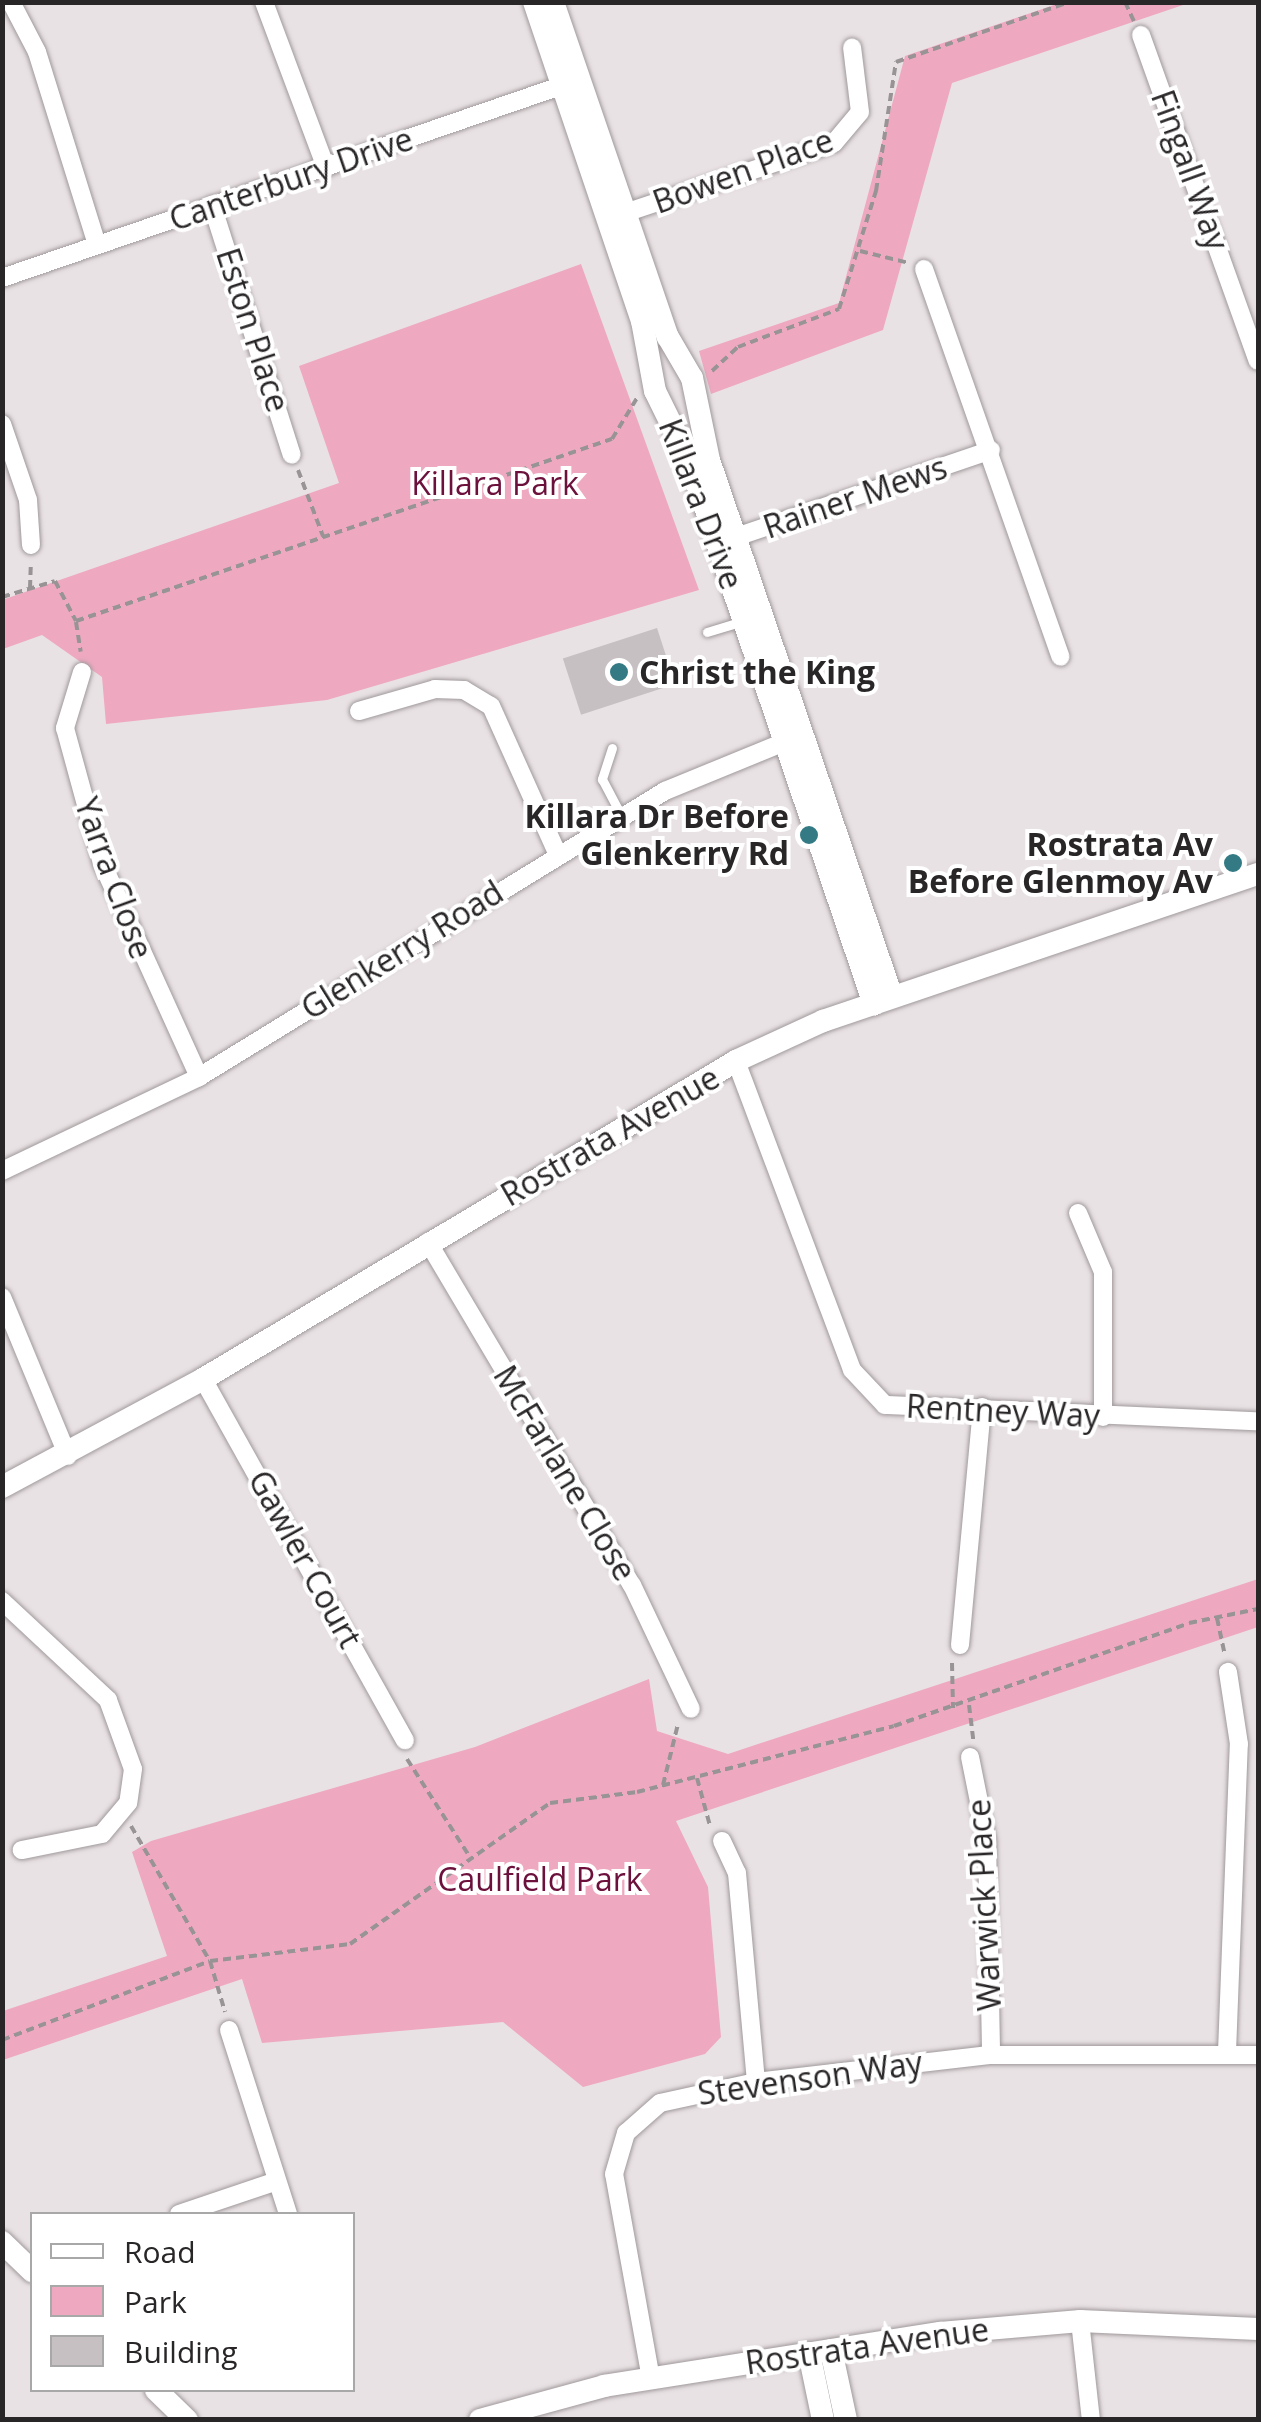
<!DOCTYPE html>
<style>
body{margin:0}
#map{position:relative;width:1261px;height:2422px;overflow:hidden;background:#e9e2e4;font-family:"Open Sans",sans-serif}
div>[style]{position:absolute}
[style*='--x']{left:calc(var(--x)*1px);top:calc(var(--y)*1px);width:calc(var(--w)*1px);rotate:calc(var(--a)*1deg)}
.green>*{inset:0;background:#eea9c0}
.building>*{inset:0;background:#c7c0c2;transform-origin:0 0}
.path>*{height:4px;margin-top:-2px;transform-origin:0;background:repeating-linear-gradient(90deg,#989395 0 8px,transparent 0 13px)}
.roads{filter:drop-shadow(0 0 2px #a0999b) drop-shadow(0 0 2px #a0999b)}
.service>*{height:9px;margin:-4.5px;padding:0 4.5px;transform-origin:4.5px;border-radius:4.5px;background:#fff}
.minor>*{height:18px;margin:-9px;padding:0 9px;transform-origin:9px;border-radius:9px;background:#fff}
.tertiary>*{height:22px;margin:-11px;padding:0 11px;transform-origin:11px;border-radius:11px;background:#fff}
.dots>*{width:28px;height:28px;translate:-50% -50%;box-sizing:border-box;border:5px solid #fff;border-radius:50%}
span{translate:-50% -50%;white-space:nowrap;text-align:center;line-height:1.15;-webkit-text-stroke:8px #fff;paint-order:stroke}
.street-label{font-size:32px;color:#292627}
.park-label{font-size:32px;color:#6b113c}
.poi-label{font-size:32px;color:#292627;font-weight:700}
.left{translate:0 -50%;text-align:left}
.right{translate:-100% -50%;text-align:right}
.frame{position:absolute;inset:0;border:5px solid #292627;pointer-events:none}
.legend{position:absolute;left:30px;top:2212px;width:325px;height:180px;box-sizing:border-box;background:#fff;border:2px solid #a9a8a9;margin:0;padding:12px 18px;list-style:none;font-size:30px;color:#292627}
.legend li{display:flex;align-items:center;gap:20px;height:50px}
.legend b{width:50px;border:2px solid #a9a8a9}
</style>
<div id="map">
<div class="green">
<i style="clip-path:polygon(1060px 3px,1189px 3px,952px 83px,883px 330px,711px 394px,699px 351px,839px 303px,905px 56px)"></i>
<i style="clip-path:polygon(581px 264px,699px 590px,327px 700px,106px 724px,102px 677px,42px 635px,3px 649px,2px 600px,339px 483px,299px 366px)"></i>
<i style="clip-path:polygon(1258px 1579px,1258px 1627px,676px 1821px,708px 1887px,721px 2037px,705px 2054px,583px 2087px,503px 2022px,262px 2043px,242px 1979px,3px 2060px,3px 2011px,167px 1956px,132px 1852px,151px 1841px,475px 1747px,649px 1679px,657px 1731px,728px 1754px)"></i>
</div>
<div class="building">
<i style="left:657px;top:628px;width:59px;height:99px;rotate:72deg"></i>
</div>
<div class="path">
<i style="--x:1125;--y:2;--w:21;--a:65"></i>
<i style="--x:860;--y:251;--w:50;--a:13.8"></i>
<i style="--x:712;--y:371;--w:35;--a:-43"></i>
<i style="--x:738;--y:347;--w:108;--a:-20.6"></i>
<i style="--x:839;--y:309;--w:124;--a:-72.6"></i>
<i style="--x:876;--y:191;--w:131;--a:-81.2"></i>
<i style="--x:896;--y:62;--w:183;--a:-19.1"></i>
<i style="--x:298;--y:470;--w:71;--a:69.3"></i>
<i style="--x:30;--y:588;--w:26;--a:-88"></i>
<i style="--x:2;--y:597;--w:55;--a:-16.8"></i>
<i style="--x:55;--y:581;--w:45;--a:62.3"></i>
<i style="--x:76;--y:621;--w:566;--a:-18.76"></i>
<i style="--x:612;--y:439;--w:48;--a:-58.6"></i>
<i style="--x:76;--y:622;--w:30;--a:81"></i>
<i style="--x:1217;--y:1618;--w:35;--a:78"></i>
<i style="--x:952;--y:1663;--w:45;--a:88.7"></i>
<i style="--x:969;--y:1705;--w:35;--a:83"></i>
<i style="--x:407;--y:1759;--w:117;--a:57.3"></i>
<i style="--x:697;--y:1778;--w:50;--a:74.8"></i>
<i style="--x:663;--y:1785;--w:63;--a:-76.2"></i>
<i style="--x:131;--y:1826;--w:156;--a:59.7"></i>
<i style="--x:210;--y:1961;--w:53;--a:73.6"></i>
<i style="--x:2;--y:2040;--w:222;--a:-20.8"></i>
<i style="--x:210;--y:1961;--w:141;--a:-6.9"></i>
<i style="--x:350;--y:1944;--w:245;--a:-35.2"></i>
<i style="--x:550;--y:1803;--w:88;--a:-7.2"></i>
<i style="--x:637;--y:1792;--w:265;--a:-14.4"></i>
<i style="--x:894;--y:1726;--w:312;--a:-19.2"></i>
<i style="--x:1189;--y:1623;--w:70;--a:-11.5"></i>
</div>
<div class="roads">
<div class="service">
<i style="--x:707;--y:632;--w:38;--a:-17"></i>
<i style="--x:612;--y:748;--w:33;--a:108"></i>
<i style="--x:602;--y:779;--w:41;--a:62.2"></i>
</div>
<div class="minor">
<i style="--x:11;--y:2;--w:56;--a:62.5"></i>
<i style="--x:37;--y:52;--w:202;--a:72.7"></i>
<i style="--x:264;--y:2;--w:177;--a:69.5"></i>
<i style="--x:1141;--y:35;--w:346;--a:70.3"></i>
<i style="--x:212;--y:205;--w:262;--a:72.3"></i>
<i style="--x:613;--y:217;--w:233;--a:-18.5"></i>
<i style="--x:834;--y:143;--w:40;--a:-50"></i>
<i style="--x:860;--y:112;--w:65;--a:-97"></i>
<i style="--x:924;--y:269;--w:411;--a:70.6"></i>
<i style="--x:2;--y:278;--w:606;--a:-18.97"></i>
<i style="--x:2;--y:424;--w:80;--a:71.1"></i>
<i style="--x:28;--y:500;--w:45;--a:86.2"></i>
<i style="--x:724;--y:541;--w:282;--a:-18.8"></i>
<i style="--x:82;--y:672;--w:59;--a:106.9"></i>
<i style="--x:65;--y:728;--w:140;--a:74.7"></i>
<i style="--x:102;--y:863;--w:235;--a:65.6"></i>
<i style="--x:359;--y:711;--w:79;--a:-16.1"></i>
<i style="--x:435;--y:689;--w:29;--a:2"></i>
<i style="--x:464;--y:690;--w:31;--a:31"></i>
<i style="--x:491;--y:706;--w:161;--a:65.8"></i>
<i style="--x:736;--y:1061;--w:330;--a:69.4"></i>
<i style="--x:852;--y:1370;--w:48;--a:46.7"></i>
<i style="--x:885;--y:1405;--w:373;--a:2.5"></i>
<i style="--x:2;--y:1171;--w:218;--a:-25.5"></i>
<i style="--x:199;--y:1077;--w:547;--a:-31.54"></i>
<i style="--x:665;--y:791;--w:139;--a:-22.3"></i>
<i style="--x:1078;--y:1213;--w:64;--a:67"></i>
<i style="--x:1103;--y:1272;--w:145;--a:90"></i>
<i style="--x:428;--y:1242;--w:399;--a:59.3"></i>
<i style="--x:632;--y:1585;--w:137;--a:64.6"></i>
<i style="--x:2;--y:1297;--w:172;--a:67.5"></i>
<i style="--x:203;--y:1379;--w:414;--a:60.8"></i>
<i style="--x:2;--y:1601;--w:145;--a:43"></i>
<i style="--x:108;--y:1700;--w:73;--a:70.1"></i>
<i style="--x:133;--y:1769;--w:34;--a:98"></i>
<i style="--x:128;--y:1803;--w:40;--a:130"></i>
<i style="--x:102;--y:1834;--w:82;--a:168.7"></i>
<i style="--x:960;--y:1645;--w:239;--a:-84.7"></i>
<i style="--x:970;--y:1757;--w:86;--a:78.6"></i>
<i style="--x:987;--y:1841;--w:214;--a:88.9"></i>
<i style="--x:722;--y:1841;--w:35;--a:65"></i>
<i style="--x:737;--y:1873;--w:210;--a:84.8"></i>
<i style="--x:229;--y:2030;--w:193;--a:72.2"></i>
<i style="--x:1227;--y:2052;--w:308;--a:-87.8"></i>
<i style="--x:1239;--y:1744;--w:73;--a:-98.7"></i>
<i style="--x:179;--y:2214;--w:103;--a:-18.6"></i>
<i style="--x:1080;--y:2321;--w:100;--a:83.7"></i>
<i style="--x:651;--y:2379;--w:208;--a:-100.2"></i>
<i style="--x:614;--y:2174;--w:43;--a:-73.7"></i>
<i style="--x:626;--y:2133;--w:45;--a:-41.4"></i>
<i style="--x:660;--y:2103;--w:98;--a:-12.3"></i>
<i style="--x:756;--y:2082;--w:237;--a:-6.6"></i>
<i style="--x:991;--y:2055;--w:267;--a:0"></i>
</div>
<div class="tertiary">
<i style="--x:534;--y:2;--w:337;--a:71.3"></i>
<i style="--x:642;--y:321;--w:71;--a:79.5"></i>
<i style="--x:655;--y:391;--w:77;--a:63.8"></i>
<i style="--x:689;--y:460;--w:575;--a:71.22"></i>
<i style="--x:553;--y:2;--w:354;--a:71.1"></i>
<i style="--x:668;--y:337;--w:48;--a:59.7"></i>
<i style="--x:692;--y:378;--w:84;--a:78.3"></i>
<i style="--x:709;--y:460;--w:567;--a:71.18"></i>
<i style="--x:2;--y:1487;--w:228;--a:-28.2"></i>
<i style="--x:203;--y:1379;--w:621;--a:-30.82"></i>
<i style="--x:736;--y:1061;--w:96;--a:-24.7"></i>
<i style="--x:823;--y:1021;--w:459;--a:-18.7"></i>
<i style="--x:2;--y:2242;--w:42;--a:44"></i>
<i style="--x:831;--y:2350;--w:72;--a:77.9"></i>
<i style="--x:809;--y:2353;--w:68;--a:78.2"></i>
<i style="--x:156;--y:2390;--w:43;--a:44.1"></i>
<i style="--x:480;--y:2420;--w:129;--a:-15.3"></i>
<i style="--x:604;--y:2386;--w:340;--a:-9"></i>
<i style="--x:940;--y:2333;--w:141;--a:-4.9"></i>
<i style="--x:1080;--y:2321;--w:178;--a:2.6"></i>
</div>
</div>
<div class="dots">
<i style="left:619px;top:672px;background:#337a84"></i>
<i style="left:809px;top:835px;background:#337a84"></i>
<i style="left:1233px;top:863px;background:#337a84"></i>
</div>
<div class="street-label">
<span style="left:1190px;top:170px;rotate:70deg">Fingall Way</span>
<span style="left:743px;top:171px;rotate:-20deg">Bowen Place</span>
<span style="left:291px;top:179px;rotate:-19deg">Canterbury Drive</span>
<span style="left:253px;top:330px;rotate:72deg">Eston Place</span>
<span style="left:855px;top:497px;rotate:-19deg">Rainer Mews</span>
<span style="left:701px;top:504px;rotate:69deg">Killara Drive</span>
<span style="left:114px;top:878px;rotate:70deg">Yarra Close</span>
<span style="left:402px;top:950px;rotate:-32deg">Glenkerry Road</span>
<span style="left:610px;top:1136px;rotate:-30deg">Rostrata Avenue</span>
<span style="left:1003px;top:1411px;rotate:3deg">Rentney Way</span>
<span style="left:565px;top:1473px;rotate:59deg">McFarlane Close</span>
<span style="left:305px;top:1559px;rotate:61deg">Gawler Court</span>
<span style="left:984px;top:1905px;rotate:-93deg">Warwick Place</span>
<span style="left:810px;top:2078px;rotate:-8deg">Stevenson Way</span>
<span style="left:867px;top:2346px;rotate:-8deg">Rostrata Avenue</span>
</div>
<div class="park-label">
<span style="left:495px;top:483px">Killara Park</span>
<span style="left:540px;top:1879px">Caulfield Park</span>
</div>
<div class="poi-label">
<span class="left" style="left:639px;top:672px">Christ the King</span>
<span class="right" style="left:789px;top:835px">Killara Dr Before<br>Glenkerry Rd</span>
<span class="right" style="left:1213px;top:863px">Rostrata Av<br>Before Glenmoy Av</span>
</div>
<div class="frame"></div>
<ul class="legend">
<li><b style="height:12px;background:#fff"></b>Road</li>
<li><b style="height:28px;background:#eea9c0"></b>Park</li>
<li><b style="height:28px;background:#c7c0c2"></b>Building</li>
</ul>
</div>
